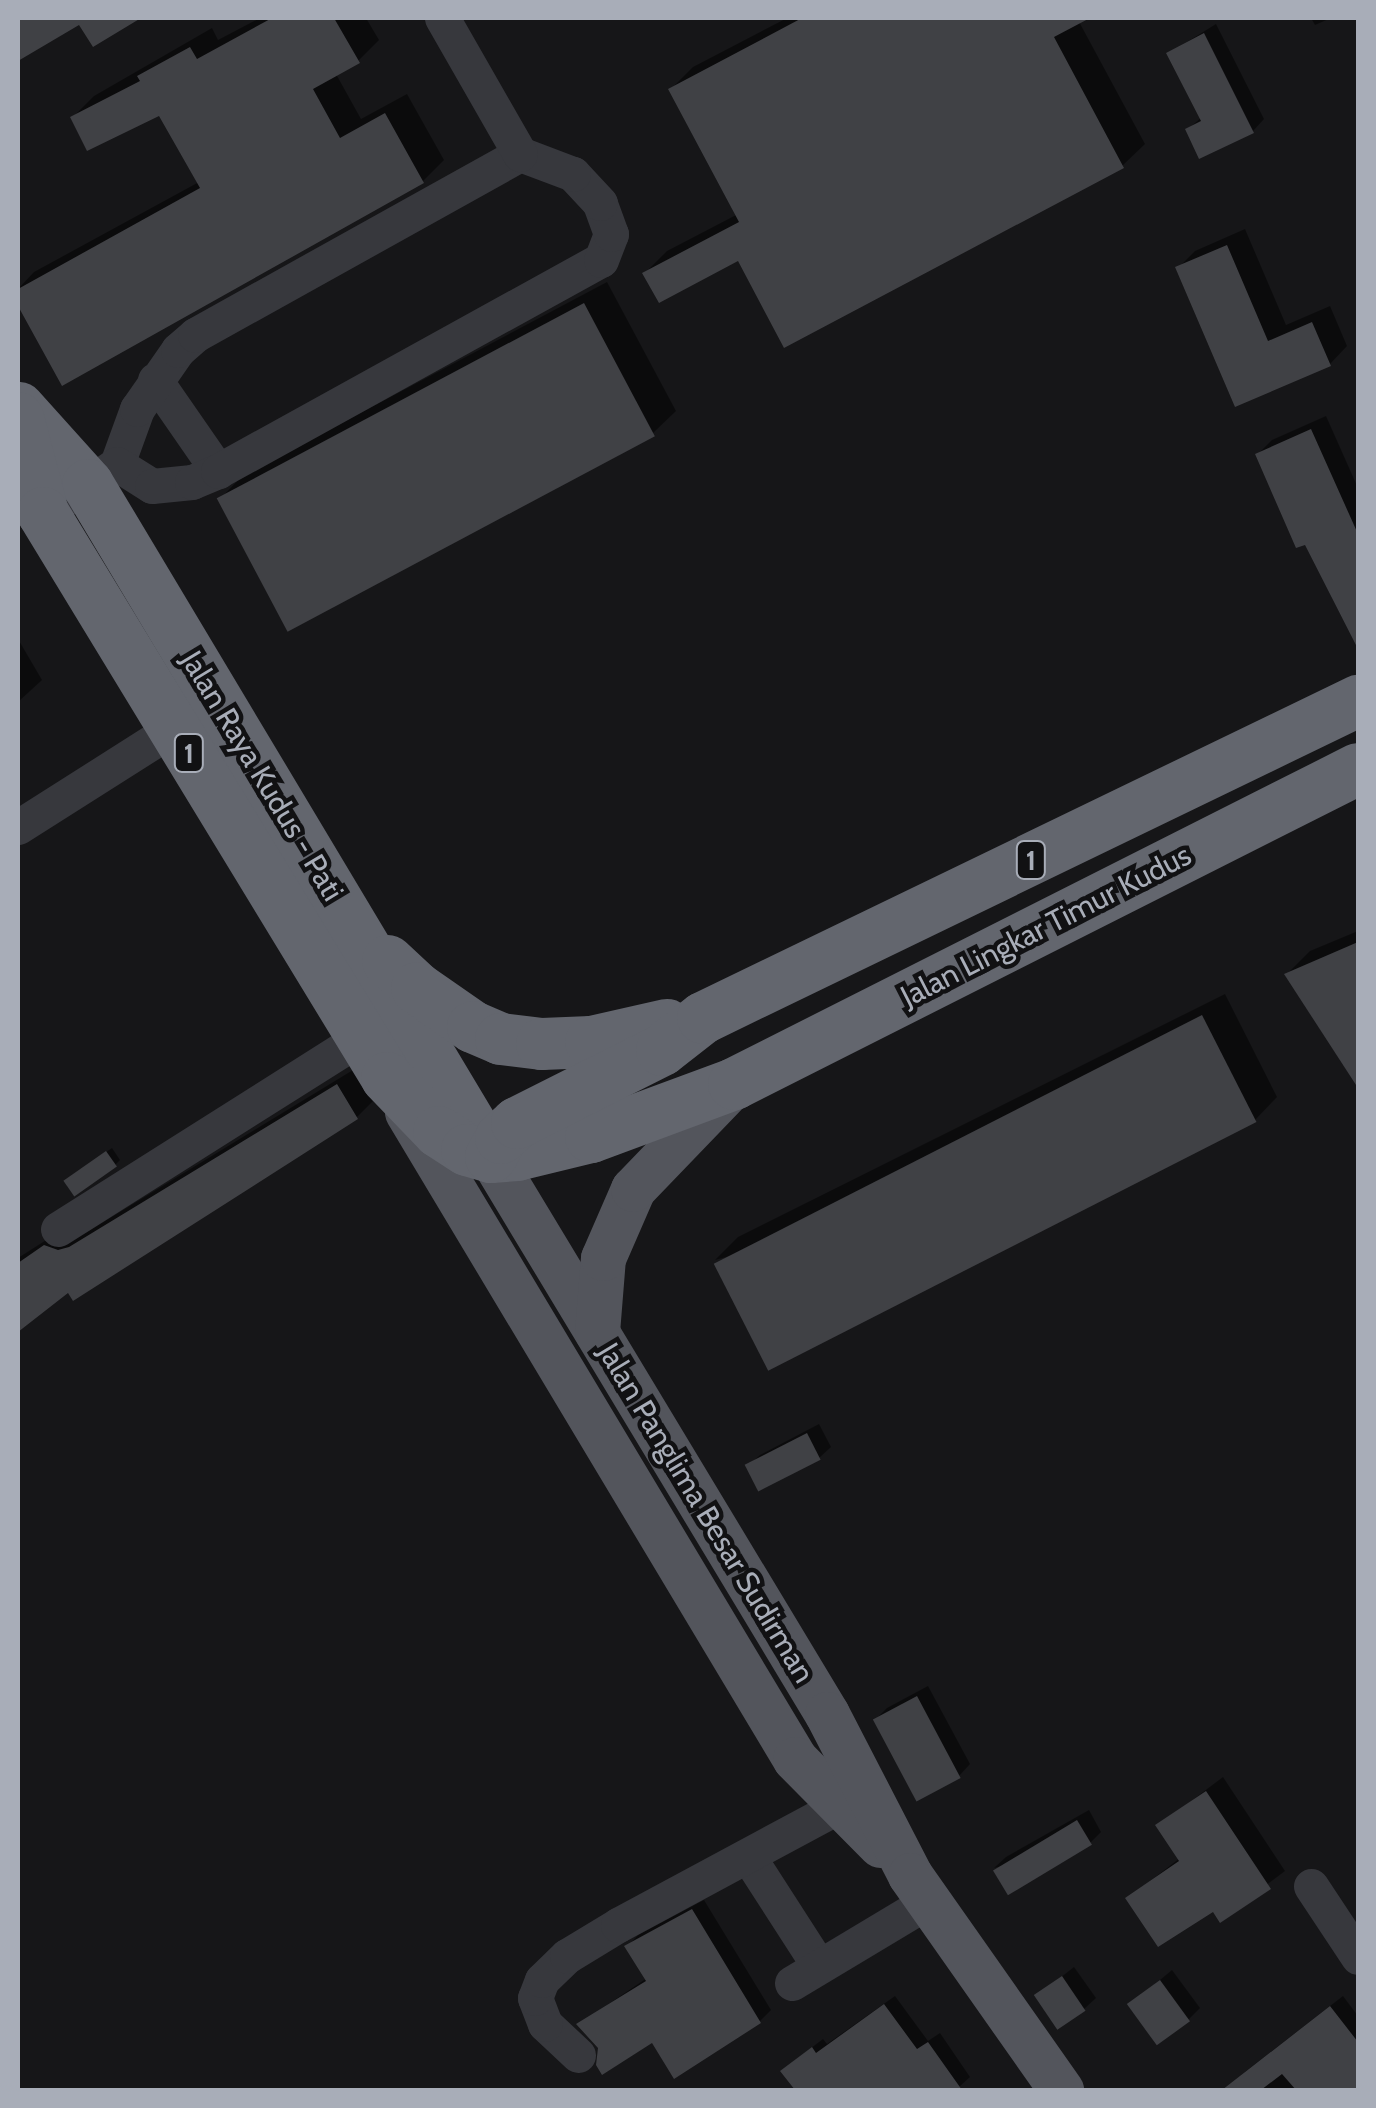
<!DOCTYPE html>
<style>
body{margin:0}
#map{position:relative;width:1376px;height:2108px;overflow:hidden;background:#161618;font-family:Cabin,sans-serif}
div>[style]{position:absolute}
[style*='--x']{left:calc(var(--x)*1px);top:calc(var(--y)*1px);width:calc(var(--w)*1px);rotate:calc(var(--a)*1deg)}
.shadow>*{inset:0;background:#0007}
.building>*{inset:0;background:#404145;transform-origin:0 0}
.minor>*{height:35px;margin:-17.5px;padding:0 17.5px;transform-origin:17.5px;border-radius:17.5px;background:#37383d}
.major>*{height:45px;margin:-22.5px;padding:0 22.5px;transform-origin:22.5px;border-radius:22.5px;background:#53555c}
.highway>*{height:52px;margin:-26px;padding:0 26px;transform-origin:26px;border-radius:26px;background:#63666e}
span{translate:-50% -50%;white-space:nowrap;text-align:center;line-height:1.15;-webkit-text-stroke:9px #111113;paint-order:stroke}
.shield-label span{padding:2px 8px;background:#111113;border:2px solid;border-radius:8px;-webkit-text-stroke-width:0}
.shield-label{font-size:28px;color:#a8adb8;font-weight:700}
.street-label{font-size:30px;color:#a8adb8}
.frame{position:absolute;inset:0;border:20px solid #a8adb8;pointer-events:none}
</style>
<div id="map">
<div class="shadow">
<i style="clip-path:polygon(18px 18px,136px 18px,94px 44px,80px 22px,18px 58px)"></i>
<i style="clip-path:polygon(260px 18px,366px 18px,379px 40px,358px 61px,336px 74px,361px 119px,407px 94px,444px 160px,423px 181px,63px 382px,18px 301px,18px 289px,34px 272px,199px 182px,160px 113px,73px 117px,94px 96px,212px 28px,218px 40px)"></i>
<i style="clip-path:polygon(787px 18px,1077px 18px,1145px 144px,1122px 166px,739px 258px,645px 273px,667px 251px,738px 214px,671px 89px,693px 67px)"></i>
<i style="clip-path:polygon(1311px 18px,1331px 18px,1315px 25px)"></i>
<i style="clip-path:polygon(1216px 24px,1264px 119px,1253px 131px,1188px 129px,1202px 117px,1169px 53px)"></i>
<i style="clip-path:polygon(1245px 229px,1286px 325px,1330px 306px,1347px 346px,1330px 364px,1237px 403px,1178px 268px,1195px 251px)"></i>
<i style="clip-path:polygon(607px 282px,676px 411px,653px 433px,220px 499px,242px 476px)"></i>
<i style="clip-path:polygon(1326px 416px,1358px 488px,1358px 644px,1258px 454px,1272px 440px)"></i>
<i style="clip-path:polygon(18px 639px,42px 680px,18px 702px)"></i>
<i style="clip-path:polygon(1358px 931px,1358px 1083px,1287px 974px,1310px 951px)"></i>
<i style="clip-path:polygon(1225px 994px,1277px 1097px,1255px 1120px,715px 1260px,738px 1237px)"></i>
<i style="clip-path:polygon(353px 1070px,373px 1101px,357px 1117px,74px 1297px,69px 1290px,18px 1329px,18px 1258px,62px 1230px,75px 1235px,87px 1232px)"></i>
<i style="clip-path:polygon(112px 1148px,120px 1160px,115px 1165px,71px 1176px)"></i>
<i style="clip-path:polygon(819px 1424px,831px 1447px,819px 1458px,748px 1466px,760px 1455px)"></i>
<i style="clip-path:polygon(928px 1686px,970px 1764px,959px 1776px,876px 1719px,887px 1708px)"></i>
<i style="clip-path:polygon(1223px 1777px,1285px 1871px,1221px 1919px,1213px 1908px,1128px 1898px,1180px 1858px,1158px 1826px)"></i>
<i style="clip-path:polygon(1089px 1810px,1101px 1832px,1090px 1843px,994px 1868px,1006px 1857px)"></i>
<i style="clip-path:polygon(704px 1900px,771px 2010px,760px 2021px,601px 2047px,579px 2024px,647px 1978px,627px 1947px,638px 1935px)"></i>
<i style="clip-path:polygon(1074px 1967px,1096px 1998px,1084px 2009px,1037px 1996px)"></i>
<i style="clip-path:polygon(1172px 1970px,1200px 2008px,1189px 2019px,1130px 2005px)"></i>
<i style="clip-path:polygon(895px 1996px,928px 2041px,940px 2033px,970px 2077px,959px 2087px,797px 2090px,783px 2072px,794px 2061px,823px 2039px,827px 2044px)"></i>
<i style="clip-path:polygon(1343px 1996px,1358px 2016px,1358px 2090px,1240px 2090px,1234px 2083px,1246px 2071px)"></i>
</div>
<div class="building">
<i style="clip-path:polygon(18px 18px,141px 18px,93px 47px,79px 25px,18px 61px)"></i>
<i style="clip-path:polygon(272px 18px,334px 18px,360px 63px,313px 89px,340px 138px,385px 113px,424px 183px,62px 386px,18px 306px,18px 289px,200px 188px,159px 116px,87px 151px,70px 117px,140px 81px,137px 76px,190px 47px,197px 59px)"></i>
<i style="clip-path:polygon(802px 18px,1090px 18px,1054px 37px,1124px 168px,784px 348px,738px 261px,659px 303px,642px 273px,739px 222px,668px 89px)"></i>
<i style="clip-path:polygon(1204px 33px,1254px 133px,1199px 159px,1185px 129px,1201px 121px,1166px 53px)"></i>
<i style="clip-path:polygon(1227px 245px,1268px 341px,1312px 322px,1331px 366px,1235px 407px,1175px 267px)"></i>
<i style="left:584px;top:303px;width:151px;height:416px;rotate:62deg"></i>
<i style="clip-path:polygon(1311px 429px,1358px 534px,1358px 649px,1305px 545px,1296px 548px,1255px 454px)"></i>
<i style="clip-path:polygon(1358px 942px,1358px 1088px,1284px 974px)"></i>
<i style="left:1202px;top:1015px;width:120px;height:548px;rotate:63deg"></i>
<i style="clip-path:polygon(337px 1084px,358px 1119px,73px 1301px,68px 1293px,18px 1332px,18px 1263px,44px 1245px,58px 1250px,69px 1247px)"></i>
<i style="left:106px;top:1151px;width:19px;height:52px;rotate:55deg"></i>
<i style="left:807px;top:1433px;width:30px;height:70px;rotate:63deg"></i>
<i style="left:917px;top:1696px;width:93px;height:50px;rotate:62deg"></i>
<i style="clip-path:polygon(1206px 1791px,1271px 1889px,1220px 1923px,1213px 1912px,1158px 1947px,1125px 1898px,1179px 1861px,1155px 1825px)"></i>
<i style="left:1077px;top:1820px;width:29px;height:98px;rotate:59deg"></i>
<i style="clip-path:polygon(692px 1909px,761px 2023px,674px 2079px,652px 2043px,602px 2075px,596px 2065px,598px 2048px,576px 2024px,646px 1981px,624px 1946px)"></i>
<i style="left:1062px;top:1976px;width:42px;height:34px;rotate:56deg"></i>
<i style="left:1160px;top:1980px;width:51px;height:41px;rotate:54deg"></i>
<i style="clip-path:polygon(884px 2004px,917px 2049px,928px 2042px,962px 2090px,795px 2090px,780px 2071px,812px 2047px,816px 2053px)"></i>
<i style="clip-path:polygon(1330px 2006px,1358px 2042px,1358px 2090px,1296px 2090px,1282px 2074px,1261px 2090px,1222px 2090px)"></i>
</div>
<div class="minor">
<i style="--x:155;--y:380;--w:111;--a:55.3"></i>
<i style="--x:117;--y:464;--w:59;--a:-70"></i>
<i style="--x:137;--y:409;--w:72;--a:-55.2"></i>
<i style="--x:178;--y:350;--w:23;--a:-41"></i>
<i style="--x:195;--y:335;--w:372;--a:-29.1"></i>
<i style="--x:69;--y:497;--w:58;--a:-34.5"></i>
<i style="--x:117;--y:464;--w:41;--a:32.2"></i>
<i style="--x:152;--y:486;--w:40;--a:-5.7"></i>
<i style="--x:192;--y:482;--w:28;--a:-23"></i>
<i style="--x:218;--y:471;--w:437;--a:-28.9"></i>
<i style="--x:601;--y:260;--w:28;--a:-69"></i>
<i style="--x:611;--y:234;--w:33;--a:-110"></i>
<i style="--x:600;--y:203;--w:40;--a:-133"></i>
<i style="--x:573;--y:174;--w:57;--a:-159.3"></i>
<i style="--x:520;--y:154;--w:157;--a:-119.8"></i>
<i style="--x:18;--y:827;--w:185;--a:-32.4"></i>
<i style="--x:58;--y:1229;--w:360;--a:-32.3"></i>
<i style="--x:748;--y:1856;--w:131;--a:57.2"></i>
<i style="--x:1311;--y:1886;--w:85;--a:56.5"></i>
<i style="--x:792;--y:1983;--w:157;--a:-31"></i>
<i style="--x:578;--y:2055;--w:45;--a:-136.8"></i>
<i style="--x:545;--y:2024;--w:28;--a:-111"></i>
<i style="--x:535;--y:1998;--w:19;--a:-69"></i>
<i style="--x:542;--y:1980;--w:35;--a:-44"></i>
<i style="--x:567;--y:1956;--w:60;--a:-31.3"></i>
<i style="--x:618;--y:1925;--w:253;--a:-28.3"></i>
</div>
<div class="major">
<i style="--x:407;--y:1112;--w:754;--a:59.05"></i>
<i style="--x:795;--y:1759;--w:121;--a:45.3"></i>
<i style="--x:491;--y:1157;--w:650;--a:58.9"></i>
<i style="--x:827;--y:1714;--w:181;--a:62.7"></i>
<i style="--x:910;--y:1875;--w:263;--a:54.9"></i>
<i style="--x:597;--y:1332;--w:74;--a:-85.4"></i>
<i style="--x:603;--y:1258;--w:75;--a:-66.5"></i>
<i style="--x:633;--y:1189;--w:144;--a:-46.1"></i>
</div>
<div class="highway">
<i style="--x:19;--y:408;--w:103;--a:48.1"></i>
<i style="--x:88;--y:485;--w:779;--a:59.09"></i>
<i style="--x:18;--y:418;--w:98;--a:75.3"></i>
<i style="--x:43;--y:513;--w:661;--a:58.66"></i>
<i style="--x:387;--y:1078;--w:75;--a:46.1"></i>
<i style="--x:439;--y:1132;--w:33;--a:33"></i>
<i style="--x:467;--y:1150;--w:25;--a:16"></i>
<i style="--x:491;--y:1157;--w:26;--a:-4"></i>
<i style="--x:517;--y:1155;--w:76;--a:-13.7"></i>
<i style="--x:591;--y:1137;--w:153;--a:-20.3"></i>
<i style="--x:734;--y:1084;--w:699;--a:-26.78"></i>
<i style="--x:388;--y:961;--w:40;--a:43"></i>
<i style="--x:417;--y:988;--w:68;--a:34.9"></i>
<i style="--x:473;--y:1027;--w:30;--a:23"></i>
<i style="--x:501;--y:1039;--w:41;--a:7"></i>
<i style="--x:542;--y:1044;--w:49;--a:-2.3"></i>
<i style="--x:591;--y:1042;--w:78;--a:-12.6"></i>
<i style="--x:491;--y:1157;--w:21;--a:-62"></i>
<i style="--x:501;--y:1138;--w:22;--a:-43"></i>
<i style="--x:517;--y:1123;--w:162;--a:-26.7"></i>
<i style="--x:662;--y:1050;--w:52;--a:-38"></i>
<i style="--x:703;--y:1018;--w:728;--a:-25.83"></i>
</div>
<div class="shield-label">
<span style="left:189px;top:753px">1</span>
<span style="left:1031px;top:860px">1</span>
</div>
<div class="street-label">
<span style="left:262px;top:776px;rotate:59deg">Jalan Raya Kudus - Pati</span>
<span style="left:1046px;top:926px;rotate:-27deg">Jalan Lingkar Timur Kudus</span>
<span style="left:706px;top:1513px;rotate:59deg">Jalan Panglima Besar Sudirman</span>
</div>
<div class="frame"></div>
</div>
